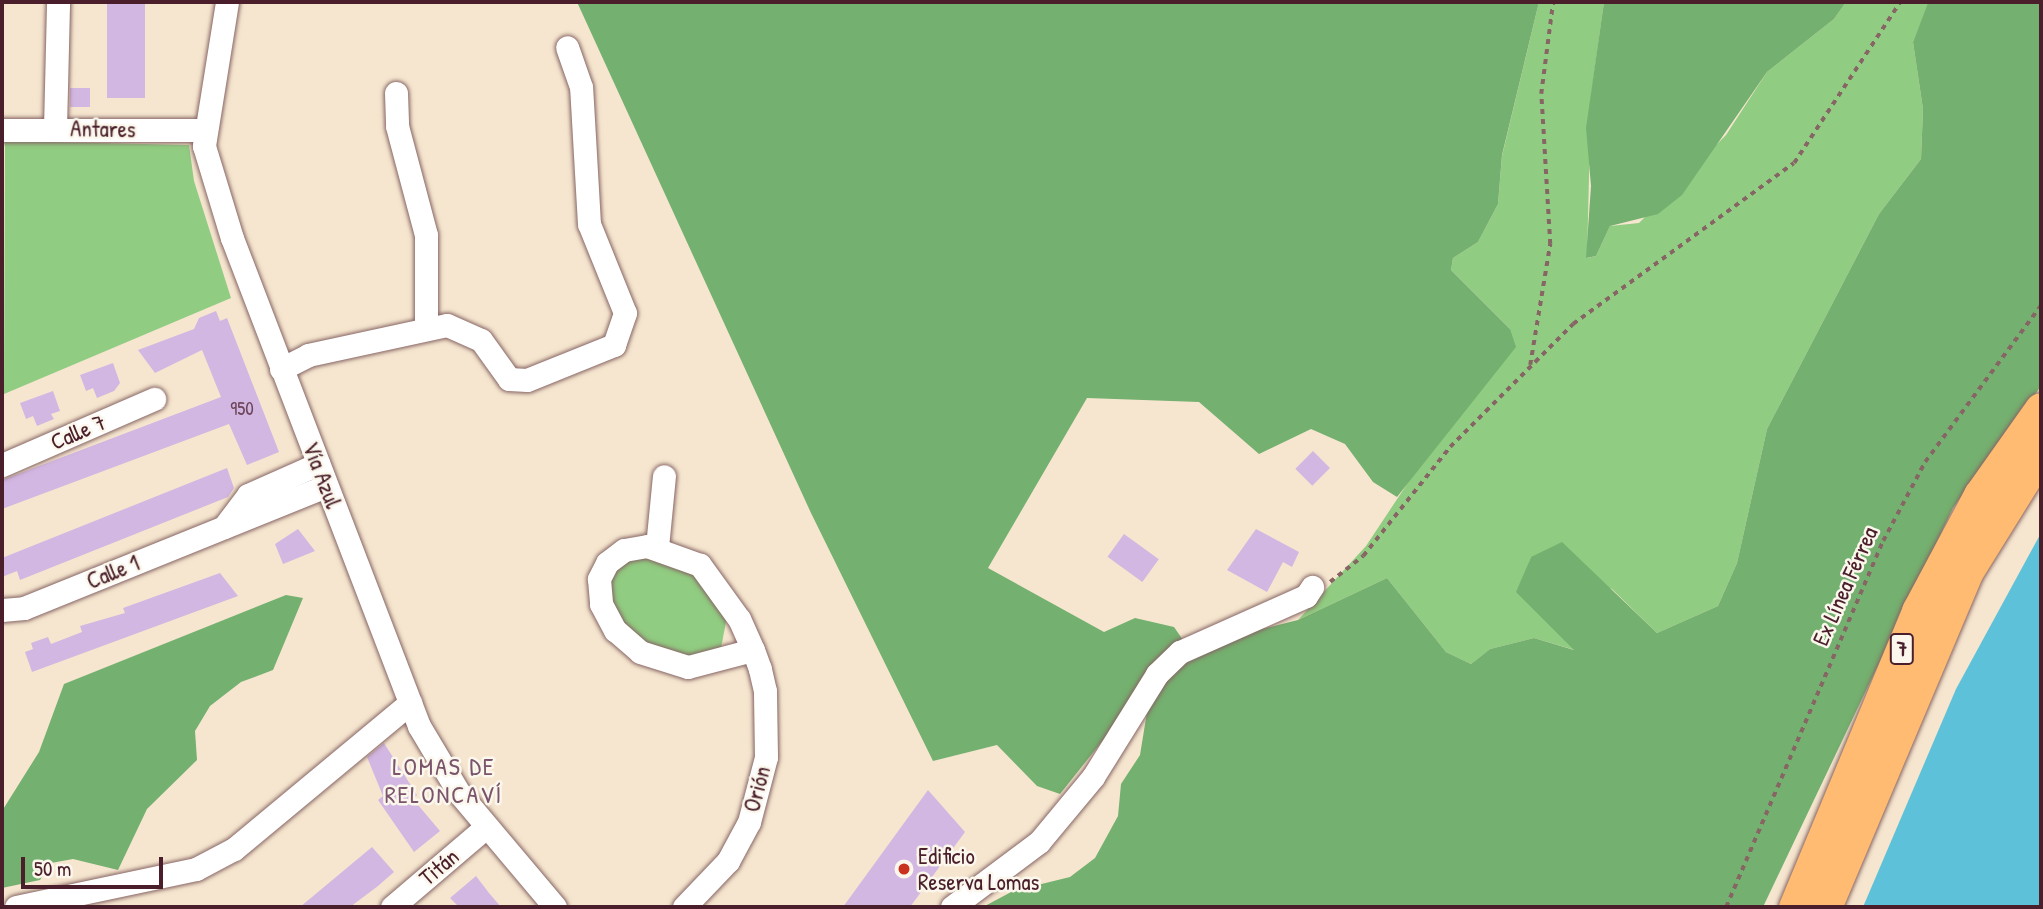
<!DOCTYPE html>
<meta charset="utf-8">
<style>
body{margin:0}
#map{position:relative;width:2043px;height:909px;overflow:hidden;background:#f6e6cf;font-family:"Patrick Hand",sans-serif}
div>[style]{position:absolute}
[style*='--x']{left:calc(var(--x)*1px);top:calc(var(--y)*1px);width:calc(var(--w)*1px);rotate:calc(var(--a)*1deg)}
.green>*{inset:0;background:#90cc81}
.forest>*{inset:0;background:#74b06f}
.water>*{inset:0;background:#5cc1d9}
.building>*{inset:0;background:#d2b7e2;transform-origin:0 0}
.path>*{height:3.5px;margin-top:-1.75px;transform-origin:0;background:repeating-linear-gradient(90deg,#866564 0 5px,transparent 0 10px)}
.roads{filter:drop-shadow(0 0 2px #866564) drop-shadow(0 0 2px #866564)}
.minor>*{height:23px;margin:-11.5px;padding:0 11.5px;transform-origin:11.5px;border-radius:11.5px;background:#fff}
.highway>*{height:33px;margin:-16.5px;padding:0 16.5px;transform-origin:16.5px;border-radius:16.5px;background:#febb71}
.dots>*{width:19px;height:19px;translate:-50% -50%;box-sizing:border-box;border:4px solid #fbf7ec;border-radius:50%}
span{translate:-50% -50%;white-space:nowrap;text-align:center;line-height:1.15;-webkit-text-stroke:5px #fbf7ec;paint-order:stroke}
.number-label{font-size:19px;color:#6c4559}
.number-label span{-webkit-text-stroke-width:0}
.shield-label span{padding:2px 5px;background:#fbf7ec;border:2px solid;border-radius:5px;-webkit-text-stroke-width:0}
.shield-label{font-size:21px;color:#4a1f2b;font-weight:700}
.street-label{font-size:23px;color:#4a1f2b}
.poi-label{font-size:23px;color:#4a1f2b}
.left{translate:0 -50%;text-align:left}
.neighbourhood-label{font-size:24px;color:#7a546b;letter-spacing:2px}
.frame{position:absolute;inset:0;border:4px solid #4a1f2b;pointer-events:none}
.scale{position:absolute;left:21px;top:857px;width:142px;height:32px;box-sizing:border-box;border:4px solid #4a1f2b;border-top:0;padding-left:9px;font-size:21px;line-height:24px;white-space:nowrap;color:#4a1f2b;-webkit-text-stroke:5px #fbf7ec;paint-order:stroke}
</style>
<div id="map">
<div class="green">
<i style="clip-path:polygon(1539px 2px,1604px 2px,1591px 96px,1587px 258px,1596px 256px,1610px 226px,1639px 223px,1726px 135px,1767px 72px,1834px 19px,1846px 2px,1929px 2px,1913px 42px,1923px 109px,1921px 159px,1879px 214px,1767px 429px,1737px 563px,1718px 606px,1657px 633px,1612px 589px,1531px 557px,1517px 592px,1575px 650px,1534px 638px,1490px 649px,1471px 664px,1446px 652px,1387px 578px,1298px 620px,1366px 546px,1510px 329px,1451px 270px,1453px 258px,1478px 242px,1498px 204px,1502px 156px)"></i>
<i style="clip-path:polygon(5px 141px,189px 145px,194px 181px,231px 298px,4px 394px)"></i>
<i style="clip-path:polygon(641px 555px,695px 573px,727px 617px,721px 648px,690px 658px,637px 640px,612px 609px,608px 582px,621px 561px)"></i>
</div>
<div class="forest">
<i style="clip-path:polygon(577px 2px,1539px 2px,1502px 155px,1498px 204px,1478px 242px,1453px 258px,1451px 270px,1510px 329px,1516px 347px,1397px 497px,1373px 482px,1345px 444px,1311px 429px,1259px 454px,1199px 402px,1087px 398px,988px 568px,1104px 632px,1135px 618px,1174px 627px,1183px 640px,1060px 794px,1037px 786px,997px 745px,933px 761px,811px 513px)"></i>
<i style="clip-path:polygon(1604px 2px,1846px 2px,1834px 19px,1767px 72px,1682px 195px,1658px 214px,1610px 226px,1596px 256px,1586px 258px,1591px 186px,1586px 128px)"></i>
<i style="clip-path:polygon(2041px 2px,2041px 386px,1953px 508px,1763px 907px,983px 907px,1013px 891px,1070px 877px,1095px 858px,1118px 816px,1121px 784px,1140px 755px,1147px 712px,1169px 670px,1233px 636px,1298px 620px,1387px 578px,1446px 652px,1471px 664px,1490px 649px,1534px 638px,1574px 650px,1516px 592px,1531px 557px,1562px 542px,1657px 633px,1718px 606px,1737px 563px,1767px 429px,1879px 214px,1921px 159px,1923px 109px,1913px 42px,1928px 3px)"></i>
<i style="clip-path:polygon(286px 595px,303px 598px,273px 670px,241px 682px,210px 706px,195px 731px,197px 760px,147px 809px,118px 870px,73px 859px,51px 863px,40px 880px,2px 888px,2px 811px,39px 752px,64px 684px)"></i>
</div>
<div class="water">
<i style="clip-path:polygon(2041px 533px,2041px 907px,1863px 907px,1956px 689px)"></i>
</div>
<div class="building">
<i style="left:107px;top:2px;width:38px;height:96px"></i>
<i style="left:70px;top:88px;width:20px;height:19px"></i>
<i style="clip-path:polygon(216px 311px,220px 321px,227px 318px,279px 452px,247px 465px,229px 424px,2px 509px,2px 480px,221px 397px,202px 350px,155px 373px,138px 350px,194px 329px,199px 318px)"></i>
<i style="clip-path:polygon(113px 363px,120px 383px,114px 391px,97px 398px,93px 388px,86px 391px,80px 375px)"></i>
<i style="clip-path:polygon(53px 391px,60px 411px,51px 414px,54px 419px,37px 426px,33px 416px,26px 419px,20px 403px)"></i>
<i style="left:1313px;top:451px;width:24px;height:25px;rotate:45deg"></i>
<i style="clip-path:polygon(227px 468px,234px 488px,228px 497px,20px 580px,17px 571px,2px 577px,2px 558px)"></i>
<i style="clip-path:polygon(298px 529px,315px 551px,283px 564px,275px 544px)"></i>
<i style="clip-path:polygon(1256px 529px,1299px 552px,1292px 567px,1283px 562px,1267px 592px,1227px 570px)"></i>
<i style="left:1124px;top:534px;width:43px;height:28px;rotate:36deg"></i>
<i style="clip-path:polygon(220px 573px,238px 596px,32px 672px,25px 652px,33px 649px,31px 643px,48px 637px,51px 644px,82px 632px,80px 626px,125px 613px,123px 608px)"></i>
<i style="clip-path:polygon(384px 743px,417px 795px,413px 799px,440px 831px,414px 852px,378px 800px,383px 796px,367px 757px)"></i>
<i style="clip-path:polygon(928px 790px,965px 832px,910px 907px,843px 907px)"></i>
<i style="clip-path:polygon(372px 847px,394px 872px,378px 886px,350px 907px,300px 907px)"></i>
<i style="clip-path:polygon(476px 876px,489px 893px,501px 907px,459px 907px,450px 898px)"></i>
</div>
<div class="path">
<i style="--x:1530;--y:365;--w:123;--a:-80.6"></i>
<i style="--x:1550;--y:244;--w:150;--a:-93.4"></i>
<i style="--x:1541;--y:94;--w:93;--a:-82.6"></i>
<i style="--x:1330;--y:582;--w:42;--a:-38.2"></i>
<i style="--x:1363;--y:556;--w:139;--a:-51.4"></i>
<i style="--x:1450;--y:447;--w:174;--a:-45"></i>
<i style="--x:1573;--y:324;--w:273;--a:-36.1"></i>
<i style="--x:1794;--y:163;--w:193;--a:-56.6"></i>
<i style="--x:1726;--y:907;--w:398;--a:-66.8"></i>
<i style="--x:1883;--y:541;--w:89;--a:-62"></i>
<i style="--x:1925;--y:462;--w:195;--a:-53.5"></i>
</div>
<div class="roads">
<div class="minor">
<i style="--x:227;--y:2;--w:146;--a:99.1"></i>
<i style="--x:204;--y:146;--w:96;--a:73.1"></i>
<i style="--x:232;--y:238;--w:523;--a:69.03"></i>
<i style="--x:419;--y:726;--w:78;--a:59.2"></i>
<i style="--x:459;--y:793;--w:149;--a:49.9"></i>
<i style="--x:396;--y:93;--w:33;--a:88"></i>
<i style="--x:397;--y:126;--w:113;--a:75.1"></i>
<i style="--x:426;--y:235;--w:94;--a:90"></i>
<i style="--x:55;--y:128;--w:126;--a:-88.6"></i>
<i style="--x:2;--y:130;--w:202;--a:0"></i>
<i style="--x:281;--y:369;--w:30;--a:-27"></i>
<i style="--x:308;--y:355;--w:142;--a:-12.2"></i>
<i style="--x:447;--y:325;--w:37;--a:24"></i>
<i style="--x:481;--y:340;--w:48;--a:54.3"></i>
<i style="--x:509;--y:379;--w:18;--a:3"></i>
<i style="--x:527;--y:380;--w:94;--a:-21.9"></i>
<i style="--x:614;--y:345;--w:34;--a:-71"></i>
<i style="--x:625;--y:313;--w:96;--a:-112"></i>
<i style="--x:589;--y:224;--w:137;--a:-93.3"></i>
<i style="--x:581;--y:87;--w:42;--a:-109.3"></i>
<i style="--x:2;--y:465;--w:166;--a:-23.5"></i>
<i style="--x:224;--y:527;--w:40;--a:-53"></i>
<i style="--x:248;--y:495;--w:77;--a:-23.9"></i>
<i style="--x:657;--y:547;--w:71;--a:-84.4"></i>
<i style="--x:2;--y:610;--w:22;--a:-5"></i>
<i style="--x:24;--y:608;--w:326;--a:-22"></i>
<i style="--x:16;--y:907;--w:184;--a:-11.9"></i>
<i style="--x:196;--y:869;--w:43;--a:-27.8"></i>
<i style="--x:234;--y:849;--w:229;--a:-39.7"></i>
<i style="--x:392;--y:907;--w:123;--a:-40.4"></i>
<i style="--x:684;--y:907;--w:64;--a:-46.3"></i>
<i style="--x:728;--y:861;--w:44;--a:-61.7"></i>
<i style="--x:749;--y:822;--w:67;--a:-75.3"></i>
<i style="--x:766;--y:757;--w:66;--a:-90.9"></i>
<i style="--x:765;--y:691;--w:23;--a:-103"></i>
<i style="--x:760;--y:669;--w:20;--a:-110"></i>
<i style="--x:753;--y:650;--w:34;--a:-114"></i>
<i style="--x:739;--y:619;--w:67;--a:-125.8"></i>
<i style="--x:700;--y:565;--w:56;--a:-160.3"></i>
<i style="--x:647;--y:546;--w:23;--a:170"></i>
<i style="--x:624;--y:550;--w:21;--a:143"></i>
<i style="--x:607;--y:563;--w:18;--a:117"></i>
<i style="--x:599;--y:579;--w:25;--a:85"></i>
<i style="--x:601;--y:604;--w:30;--a:62"></i>
<i style="--x:615;--y:630;--w:33;--a:41"></i>
<i style="--x:640;--y:652;--w:50;--a:17.4"></i>
<i style="--x:688;--y:667;--w:67;--a:-14.7"></i>
<i style="--x:952;--y:907;--w:109;--a:-36.8"></i>
<i style="--x:1039;--y:842;--w:85;--a:-50.3"></i>
<i style="--x:1093;--y:777;--w:121;--a:-58.1"></i>
<i style="--x:1157;--y:674;--w:32;--a:-44"></i>
<i style="--x:1180;--y:652;--w:138;--a:-24"></i>
<i style="--x:1306;--y:596;--w:11;--a:-56"></i>
</div>
<div class="highway">
<i style="--x:1795;--y:907;--w:321;--a:-67.4"></i>
<i style="--x:1918;--y:611;--w:132;--a:-61.9"></i>
<i style="--x:1980;--y:495;--w:105;--a:-54.7"></i>
<i style="--x:1825;--y:907;--w:365;--a:-67.1"></i>
<i style="--x:1967;--y:571;--w:140;--a:-58.1"></i>
</div>
</div>
<div class="dots">
<i style="left:904px;top:869px;background:#c8321e"></i>
</div>
<div class="number-label">
<span style="left:242px;top:409px">950</span>
</div>
<div class="shield-label">
<span style="left:1902px;top:649px">7</span>
</div>
<div class="street-label">
<span style="left:103px;top:129px;rotate:1deg">Antares</span>
<span style="left:78px;top:432px;rotate:-23deg">Calle 7</span>
<span style="left:322px;top:475px;rotate:69deg">Vía Azul</span>
<span style="left:113px;top:572px;rotate:-22deg">Calle 1</span>
<span style="left:1845px;top:586px;rotate:-66deg">Ex Línea Férrea</span>
<span style="left:757px;top:789px;rotate:-75deg">Orión</span>
<span style="left:439px;top:867px;rotate:-40deg">Titán</span>
</div>
<div class="poi-label">
<span class="left" style="left:918px;top:869px">Edificio<br>Reserva Lomas</span>
</div>
<div class="neighbourhood-label">
<span style="left:444px;top:781px">LOMAS DE<br>RELONCAVÍ</span>
</div>
<div class="frame"></div>
<div class="scale">50 m</div>
</div>
